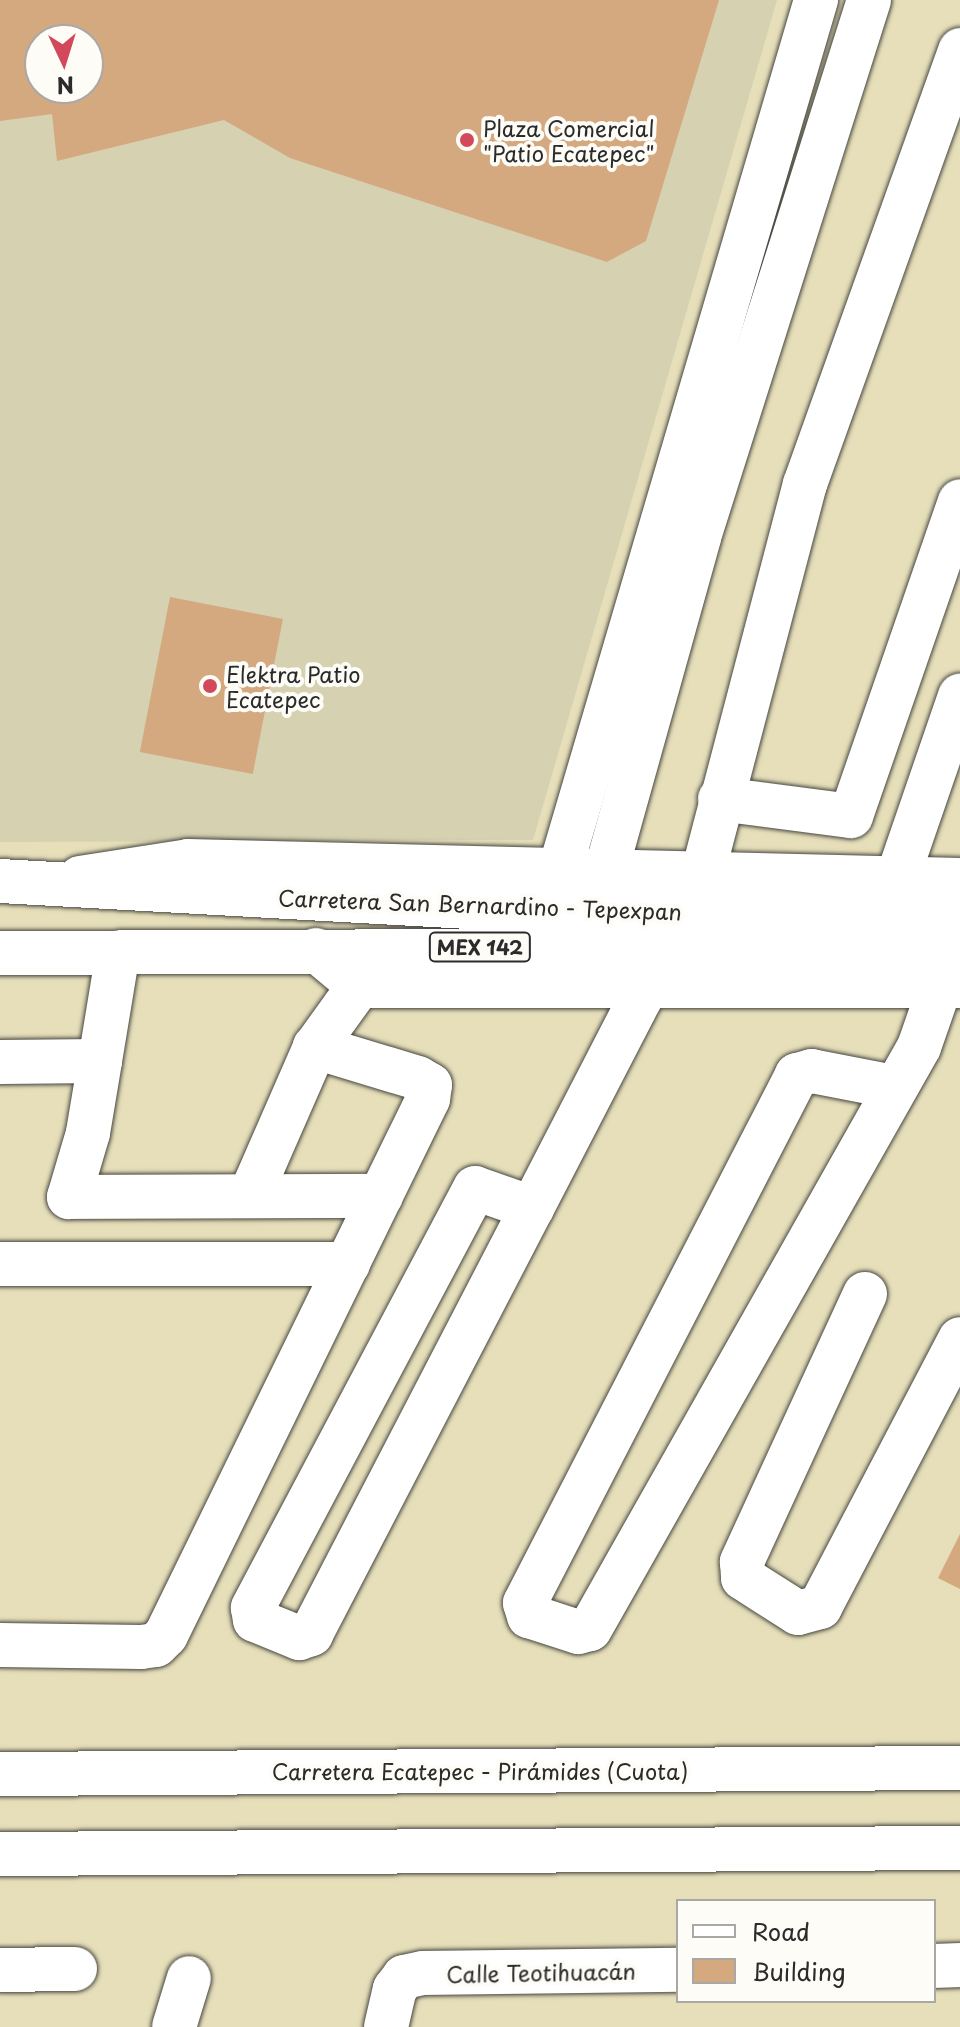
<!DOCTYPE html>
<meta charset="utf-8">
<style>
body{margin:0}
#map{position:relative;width:960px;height:2027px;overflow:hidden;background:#e6dfba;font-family:"Playpen Sans",sans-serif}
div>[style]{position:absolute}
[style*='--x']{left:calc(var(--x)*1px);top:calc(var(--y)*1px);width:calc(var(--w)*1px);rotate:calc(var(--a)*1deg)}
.built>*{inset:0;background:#d6d1b1}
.building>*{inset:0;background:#d4a980;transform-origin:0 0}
.roads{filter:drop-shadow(0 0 2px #474640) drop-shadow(0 0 2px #474640)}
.minor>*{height:44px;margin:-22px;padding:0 22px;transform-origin:22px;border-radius:22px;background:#fff}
.highway>*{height:44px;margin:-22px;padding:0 22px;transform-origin:22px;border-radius:22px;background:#fff}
.dots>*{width:22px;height:22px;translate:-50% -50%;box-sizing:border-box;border:4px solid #fdfcf7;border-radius:50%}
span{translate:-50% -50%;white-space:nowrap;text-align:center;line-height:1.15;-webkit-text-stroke:8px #fdfcf7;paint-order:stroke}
.shield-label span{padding:2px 6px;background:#fdfcf7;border:2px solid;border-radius:6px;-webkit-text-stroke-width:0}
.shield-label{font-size:20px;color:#2b2b2b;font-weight:700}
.poi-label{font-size:22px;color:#2b2b2b}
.left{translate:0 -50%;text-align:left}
.street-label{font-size:22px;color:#2b2b2b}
.legend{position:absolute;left:676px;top:1899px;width:260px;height:104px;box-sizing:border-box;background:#fdfcf7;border:2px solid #a9a8a5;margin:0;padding:10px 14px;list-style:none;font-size:24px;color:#2b2b2b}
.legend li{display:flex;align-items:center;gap:16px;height:40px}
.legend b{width:40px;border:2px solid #a9a8a5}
.north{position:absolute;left:24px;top:24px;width:80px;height:80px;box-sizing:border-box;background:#fdfcf7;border:2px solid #a9a8a5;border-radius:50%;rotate:176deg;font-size:22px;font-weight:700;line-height:32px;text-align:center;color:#2b2b2b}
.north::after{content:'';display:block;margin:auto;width:28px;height:36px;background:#d1495b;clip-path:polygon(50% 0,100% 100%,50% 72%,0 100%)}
</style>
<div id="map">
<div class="built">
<i style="clip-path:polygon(evenodd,0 0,777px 0,533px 840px,0 842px,0 0,40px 40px,88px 40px,88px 88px,40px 88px,40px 40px)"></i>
</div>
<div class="building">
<i style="clip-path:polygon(evenodd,0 0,719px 0,646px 241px,607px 262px,290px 158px,224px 120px,57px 161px,52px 114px,0 121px,0 0,40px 40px,88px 40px,88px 88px,40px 88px,40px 40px)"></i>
<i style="left:170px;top:597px;width:115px;height:158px;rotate:11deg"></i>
<i style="clip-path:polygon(960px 1534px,960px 1589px,938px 1578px)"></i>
</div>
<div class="roads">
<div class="minor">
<i style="--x:720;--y:799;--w:132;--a:7.4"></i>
<i style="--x:851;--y:816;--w:333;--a:-70.9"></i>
<i style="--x:80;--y:878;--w:109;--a:-8.9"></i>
<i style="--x:188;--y:861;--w:772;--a:1.41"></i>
<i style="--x:897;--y:879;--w:194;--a:-71"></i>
<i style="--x:695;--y:903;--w:433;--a:-75.3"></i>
<i style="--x:805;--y:484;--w:461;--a:-70.3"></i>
<i style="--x:548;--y:910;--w:949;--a:-73.59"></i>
<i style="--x:594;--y:914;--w:391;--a:-74.4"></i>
<i style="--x:699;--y:537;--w:563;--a:-72.43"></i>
<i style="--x:316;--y:950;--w:56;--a:39.9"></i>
<i style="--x:359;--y:986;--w:601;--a:0"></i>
<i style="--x:100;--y:1061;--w:110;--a:-80.6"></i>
<i style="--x:0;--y:1062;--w:100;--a:-0.6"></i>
<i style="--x:100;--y:1061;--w:73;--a:99.5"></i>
<i style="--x:88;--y:1133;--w:67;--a:106.5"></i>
<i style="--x:69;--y:1197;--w:312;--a:-0.2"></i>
<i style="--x:894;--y:1087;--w:84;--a:-169"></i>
<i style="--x:812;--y:1071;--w:16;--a:165"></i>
<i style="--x:797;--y:1075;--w:594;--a:117.26"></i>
<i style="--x:525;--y:1603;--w:14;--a:73"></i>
<i style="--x:529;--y:1616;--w:52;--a:18.1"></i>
<i style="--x:578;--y:1632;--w:12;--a:-14"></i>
<i style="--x:590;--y:1629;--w:669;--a:-60.52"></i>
<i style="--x:919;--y:1047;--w:125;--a:-70.8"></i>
<i style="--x:250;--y:1196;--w:163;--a:-66.4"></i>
<i style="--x:315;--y:1047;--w:75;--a:-54.2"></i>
<i style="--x:532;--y:1208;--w:60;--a:-160.7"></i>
<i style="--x:475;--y:1188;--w:475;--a:117.9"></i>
<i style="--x:253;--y:1608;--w:12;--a:81"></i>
<i style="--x:255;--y:1620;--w:48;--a:22.2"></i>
<i style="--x:299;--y:1638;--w:13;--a:-18"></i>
<i style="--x:311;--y:1634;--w:480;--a:-62.6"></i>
<i style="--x:532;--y:1208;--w:223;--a:-62.7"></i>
<i style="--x:634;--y:1010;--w:26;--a:-61"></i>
<i style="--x:0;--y:1264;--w:348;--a:0"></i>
<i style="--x:865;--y:1294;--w:295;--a:114.7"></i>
<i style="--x:742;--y:1562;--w:16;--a:86"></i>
<i style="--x:743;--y:1578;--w:65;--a:32.5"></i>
<i style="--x:798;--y:1613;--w:23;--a:-15"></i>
<i style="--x:820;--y:1607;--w:302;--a:-62.4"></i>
<i style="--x:0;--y:1645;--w:141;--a:0.8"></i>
<i style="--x:141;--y:1647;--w:15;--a:-8"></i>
<i style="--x:156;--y:1645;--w:14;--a:-45"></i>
<i style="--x:166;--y:1635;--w:597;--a:-63.95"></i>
<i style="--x:428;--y:1099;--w:14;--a:-82"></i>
<i style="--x:430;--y:1085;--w:14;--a:-150"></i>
<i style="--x:418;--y:1078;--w:108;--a:-163.2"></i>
<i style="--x:934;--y:1966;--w:26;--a:-2"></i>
<i style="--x:0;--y:1970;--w:75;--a:-0.8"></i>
<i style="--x:174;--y:2027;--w:51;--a:-73"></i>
<i style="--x:386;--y:2027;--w:39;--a:-77"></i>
<i style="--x:395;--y:1989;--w:15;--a:-53"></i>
<i style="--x:404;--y:1977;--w:19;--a:-12"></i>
<i style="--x:423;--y:1973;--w:255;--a:-0.7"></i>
</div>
<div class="highway">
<i style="--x:0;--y:881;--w:595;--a:3.18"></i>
<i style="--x:594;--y:914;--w:366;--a:0.5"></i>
<i style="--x:0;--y:953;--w:960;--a:-0.24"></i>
<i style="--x:0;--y:1774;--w:960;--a:-0.36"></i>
<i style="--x:0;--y:1854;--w:960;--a:-0.36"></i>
</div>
</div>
<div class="dots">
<i style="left:467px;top:140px;background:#d1495b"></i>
<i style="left:210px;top:686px;background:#d1495b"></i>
</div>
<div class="shield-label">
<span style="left:480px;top:947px">MEX 142</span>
</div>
<div class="poi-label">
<span class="left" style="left:483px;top:140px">Plaza Comercial<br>"Patio Ecatepec"</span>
<span class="left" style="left:226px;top:686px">Elektra Patio<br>Ecatepec</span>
</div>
<div class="street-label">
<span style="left:480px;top:904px;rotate:2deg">Carretera San Bernardino - Tepexpan</span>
<span style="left:480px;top:1771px">Carretera Ecatepec - Pirámides (Cuota)</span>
<span style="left:541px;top:1972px;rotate:-1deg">Calle Teotihuacán</span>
</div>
<ul class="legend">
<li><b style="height:10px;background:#fff"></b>Road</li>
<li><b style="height:22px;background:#d4a980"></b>Building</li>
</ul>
<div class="north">N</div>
</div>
